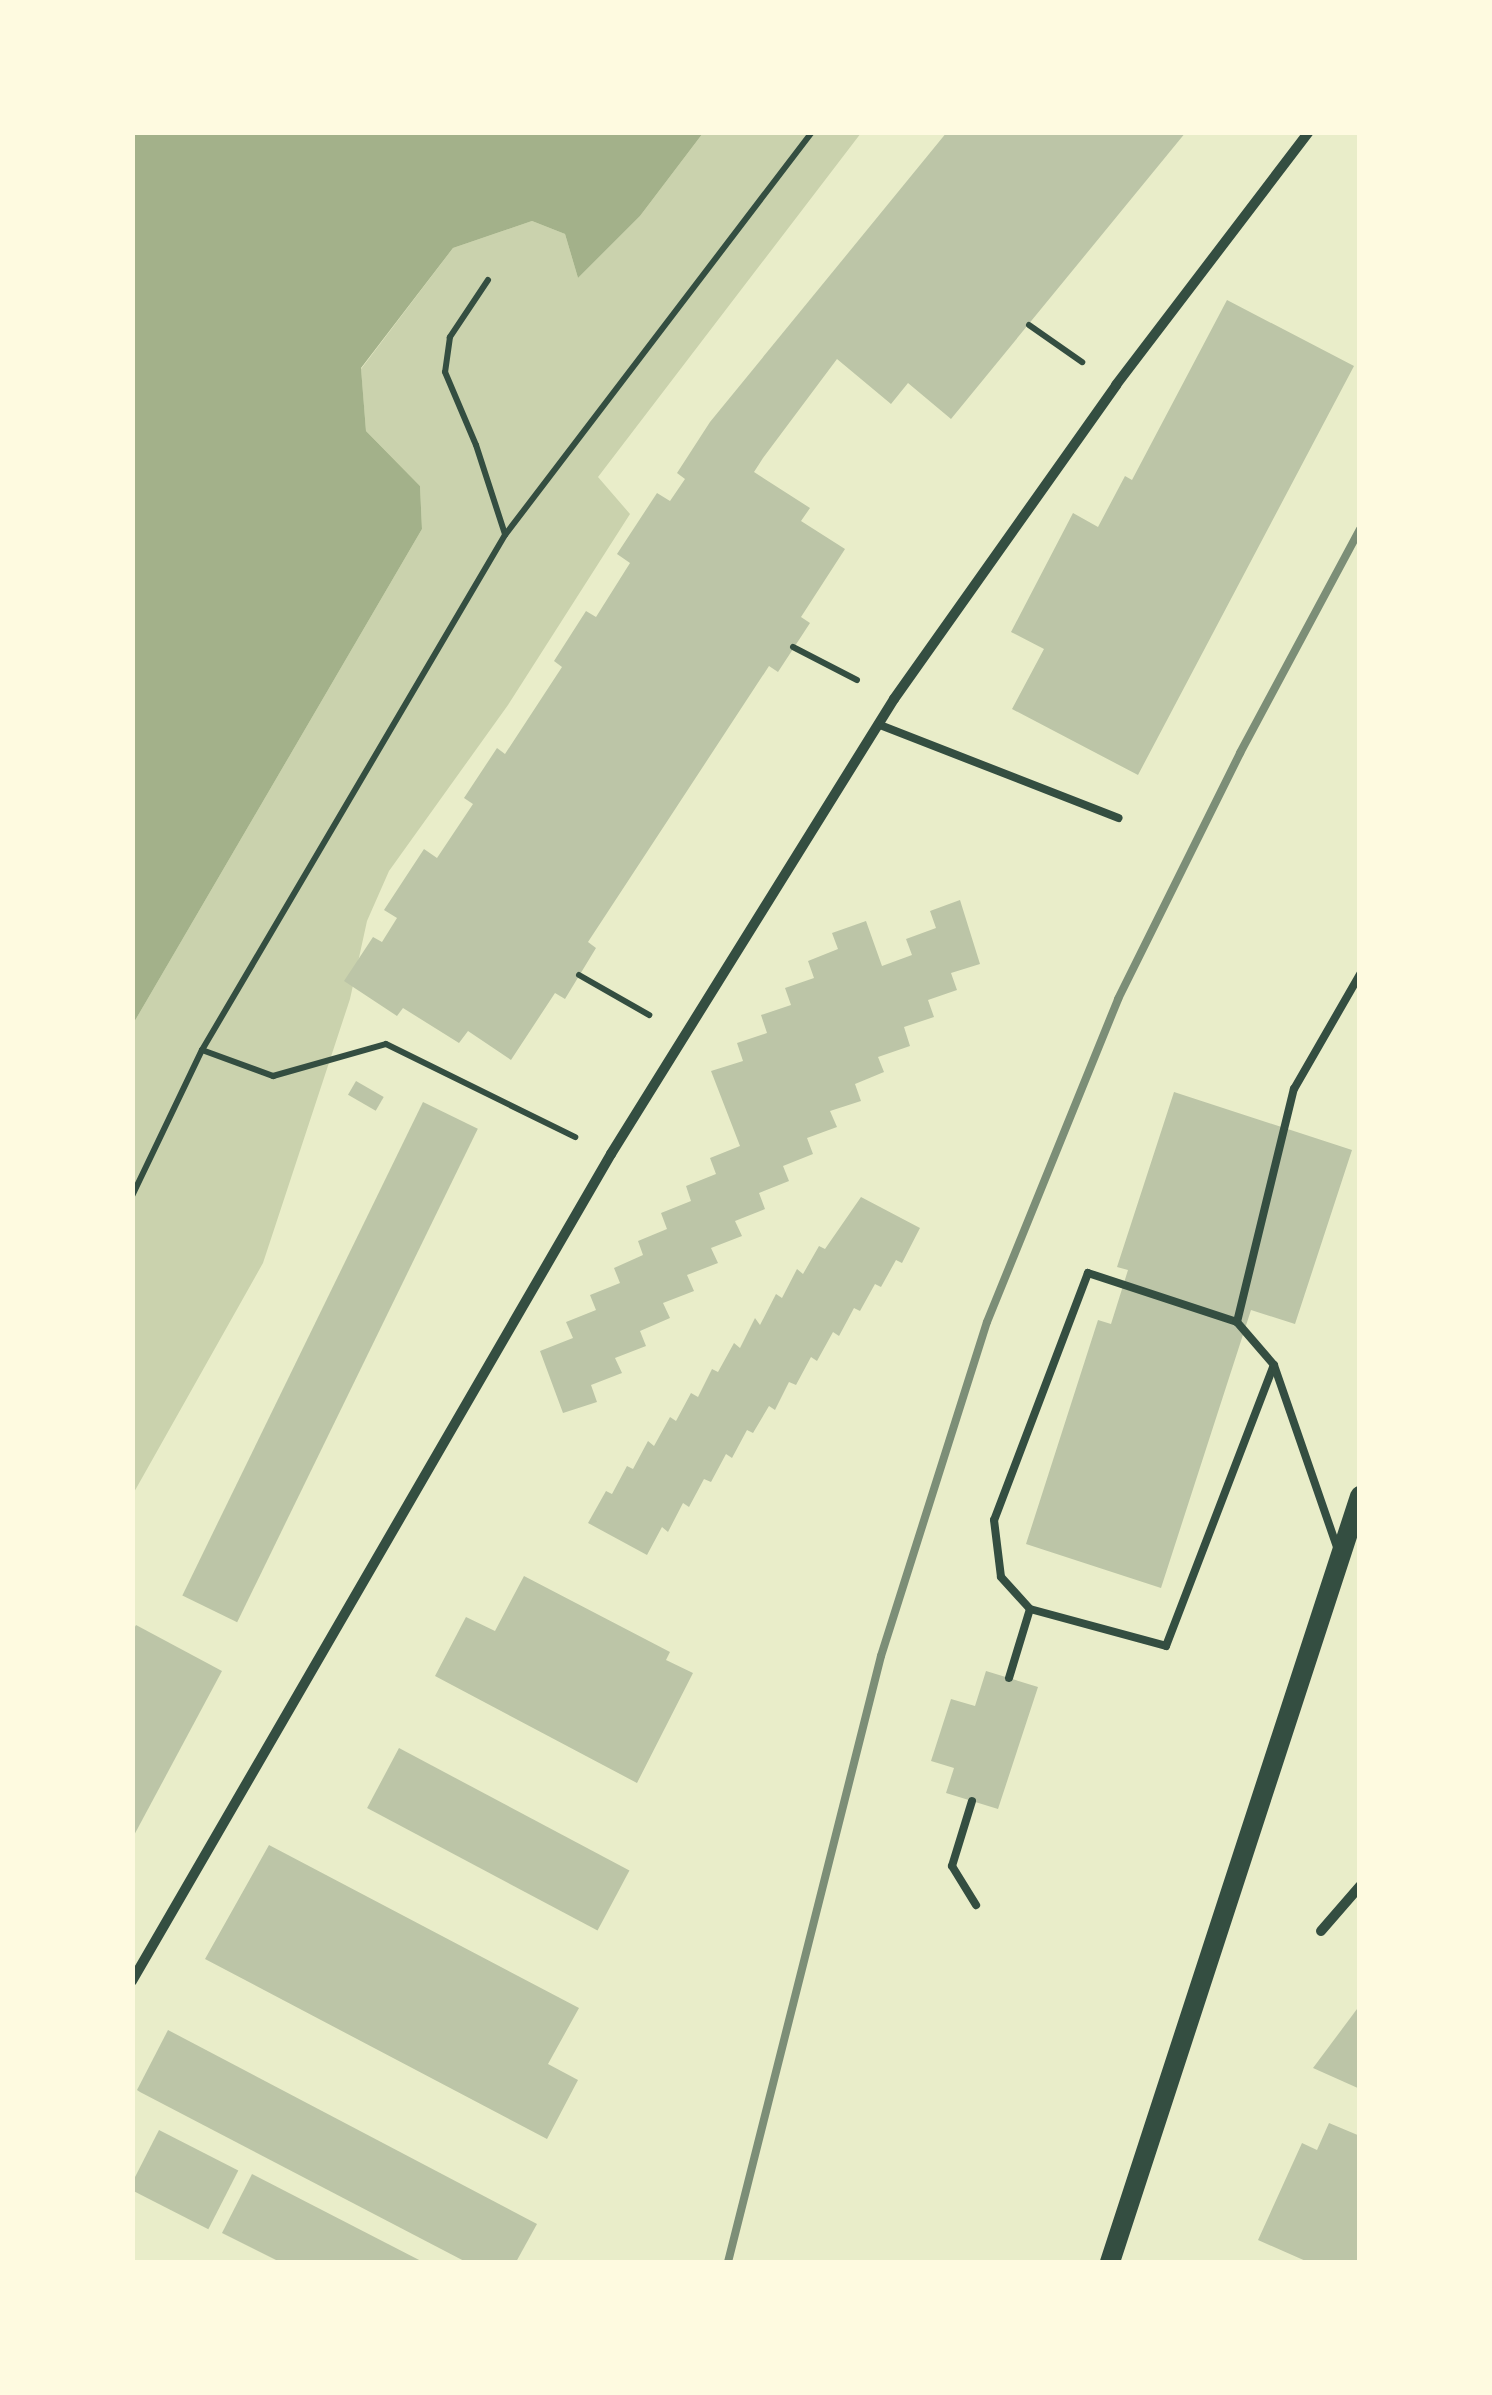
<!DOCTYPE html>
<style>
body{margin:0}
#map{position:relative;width:1492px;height:2395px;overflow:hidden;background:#e9edc9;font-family:Barlow,sans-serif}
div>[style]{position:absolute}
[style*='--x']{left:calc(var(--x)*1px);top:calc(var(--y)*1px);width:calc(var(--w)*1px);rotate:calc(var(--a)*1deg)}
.green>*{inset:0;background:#cad2ad}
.water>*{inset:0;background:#a3b18a}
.building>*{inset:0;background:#bcc5a7;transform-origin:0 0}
.path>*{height:6px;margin:-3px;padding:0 3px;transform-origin:3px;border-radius:3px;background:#344e41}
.service>*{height:8px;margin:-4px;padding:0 4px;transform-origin:4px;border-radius:4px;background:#344e41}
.minor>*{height:10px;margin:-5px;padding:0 5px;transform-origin:5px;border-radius:5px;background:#344e41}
.secondary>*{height:20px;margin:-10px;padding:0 10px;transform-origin:10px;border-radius:10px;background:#344e41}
.rail>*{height:8px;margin:-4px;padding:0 4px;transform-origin:4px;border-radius:4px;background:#7c8e77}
span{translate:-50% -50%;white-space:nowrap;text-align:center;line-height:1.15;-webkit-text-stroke:9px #fefae0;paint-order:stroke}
.frame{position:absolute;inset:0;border:135px solid #fefae0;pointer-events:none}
</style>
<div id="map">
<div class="green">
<i style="clip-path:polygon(703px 133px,861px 133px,598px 477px,630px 514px,508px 705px,389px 871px,367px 921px,350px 999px,263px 1263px,133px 1494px,133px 1024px,422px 529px,420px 486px,366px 431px,361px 369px,453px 248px,532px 221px,565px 234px,578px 278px,640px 216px)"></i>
</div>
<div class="water">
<i style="clip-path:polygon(133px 132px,703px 133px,640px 216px,578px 278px,565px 234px,532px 221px,453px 248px,361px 368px,366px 431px,420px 486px,422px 529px,133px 1024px)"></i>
</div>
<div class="building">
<i style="clip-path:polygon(947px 132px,1186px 132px,951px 419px,908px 383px,891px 404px,837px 359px,763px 458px,754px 472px,810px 508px,801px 521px,845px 549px,801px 617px,810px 623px,778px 672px,769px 666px,588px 942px,596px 948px,565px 999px,555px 993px,511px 1060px,468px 1031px,459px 1043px,403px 1008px,397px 1016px,344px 981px,373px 937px,382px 942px,397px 918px,384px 910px,424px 849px,437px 858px,473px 804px,464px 798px,497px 748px,505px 754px,562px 667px,554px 661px,586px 611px,596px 617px,630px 563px,617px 554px,657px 493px,670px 501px,685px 479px,677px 473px,710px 422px)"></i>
<i style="clip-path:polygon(1227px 300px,1354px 366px,1138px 775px,1012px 709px,1044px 649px,1011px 632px,1073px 513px,1098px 527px,1125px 476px,1132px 480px)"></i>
<i style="clip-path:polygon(960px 900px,980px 964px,951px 973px,957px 990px,928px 1000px,934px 1017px,904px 1027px,910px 1046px,878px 1057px,884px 1072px,855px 1084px,861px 1101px,830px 1111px,837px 1127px,807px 1138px,813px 1154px,783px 1166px,789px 1181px,759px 1193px,765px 1209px,735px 1221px,742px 1236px,711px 1248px,718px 1263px,687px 1275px,694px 1291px,663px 1303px,670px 1318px,640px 1331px,646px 1346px,615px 1358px,622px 1373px,591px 1385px,597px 1402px,563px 1413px,540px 1351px,573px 1338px,566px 1322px,596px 1310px,590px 1295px,620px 1283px,614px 1268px,643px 1255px,638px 1241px,667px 1229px,661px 1213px,691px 1201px,686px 1186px,716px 1174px,710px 1158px,740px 1146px,711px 1071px,743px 1061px,737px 1043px,767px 1033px,761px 1015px,791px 1005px,785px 988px,814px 978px,808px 961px,838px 949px,832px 933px,866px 921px,882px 966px,912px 955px,906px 939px,936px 928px,930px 911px)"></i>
<i style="left:356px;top:1081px;width:32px;height:16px;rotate:30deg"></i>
<i style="clip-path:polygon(1174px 1092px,1352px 1150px,1295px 1324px,1251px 1310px,1161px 1588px,1026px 1544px,1098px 1320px,1111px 1324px,1128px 1270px,1117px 1267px)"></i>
<i style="left:423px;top:1102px;width:61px;height:549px;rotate:26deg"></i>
<i style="clip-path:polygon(861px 1197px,920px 1228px,902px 1263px,896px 1260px,881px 1287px,875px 1284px,860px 1311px,854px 1308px,839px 1336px,833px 1332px,817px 1361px,811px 1357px,796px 1385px,789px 1382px,775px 1410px,769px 1406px,753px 1433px,747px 1430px,732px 1458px,726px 1454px,711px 1482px,704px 1479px,689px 1507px,683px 1503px,668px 1532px,662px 1527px,647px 1555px,588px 1523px,606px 1491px,612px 1494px,627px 1466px,633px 1469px,648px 1441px,654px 1446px,670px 1417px,676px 1421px,691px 1393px,698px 1397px,712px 1369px,718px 1372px,734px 1343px,740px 1348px,755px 1318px,760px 1325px,776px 1294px,782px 1298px,797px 1269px,803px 1274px,819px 1246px,825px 1249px)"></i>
<i style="clip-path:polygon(524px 1576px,670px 1652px,666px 1660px,693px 1673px,637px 1783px,435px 1676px,466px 1617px,495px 1631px)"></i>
<i style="clip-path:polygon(136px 1625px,222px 1671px,132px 1839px,132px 1632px)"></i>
<i style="clip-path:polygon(986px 1671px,1038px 1687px,998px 1809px,946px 1793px,954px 1768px,931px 1761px,951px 1699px,975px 1706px)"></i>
<i style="left:399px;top:1748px;width:261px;height:68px;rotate:28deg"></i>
<i style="clip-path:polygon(269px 1845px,579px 2008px,548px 2064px,578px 2080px,547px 2139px,205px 1959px)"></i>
<i style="clip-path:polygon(1360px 2005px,1360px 2089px,1313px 2068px)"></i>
<i style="clip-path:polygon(168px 2030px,537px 2224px,516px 2262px,466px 2262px,140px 2092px,137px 2090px)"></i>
<i style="clip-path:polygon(1329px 2123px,1360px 2136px,1360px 2262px,1308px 2262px,1258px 2240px,1302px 2143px,1317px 2150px)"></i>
<i style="left:159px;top:2130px;width:89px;height:66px;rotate:27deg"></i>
<i style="clip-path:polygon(252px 2174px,423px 2262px,280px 2262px,222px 2233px)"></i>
</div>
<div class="path">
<i style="--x:488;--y:280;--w:69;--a:123.7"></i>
<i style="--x:450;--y:337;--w:35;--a:98"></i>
<i style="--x:445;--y:372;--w:79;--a:67"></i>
<i style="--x:476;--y:445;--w:94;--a:72"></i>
<i style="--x:1029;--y:325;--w:65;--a:34.9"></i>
<i style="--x:793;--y:647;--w:72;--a:27.3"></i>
<i style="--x:579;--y:975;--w:81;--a:29.7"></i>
<i style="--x:202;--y:1050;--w:76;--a:20.1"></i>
<i style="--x:273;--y:1076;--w:117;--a:-15.8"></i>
<i style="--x:386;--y:1044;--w:211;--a:26.2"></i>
<i style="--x:132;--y:1196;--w:162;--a:-64.4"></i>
<i style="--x:202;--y:1050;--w:598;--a:-59.53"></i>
<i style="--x:505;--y:535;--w:507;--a:-52.7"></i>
</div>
<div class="service">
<i style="--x:880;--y:725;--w:256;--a:21.3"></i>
<i style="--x:1237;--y:1322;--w:157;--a:-161.8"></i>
<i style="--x:1088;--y:1273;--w:264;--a:110.8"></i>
<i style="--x:994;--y:1520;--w:57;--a:83"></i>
<i style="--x:1001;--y:1577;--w:43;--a:47.8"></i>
<i style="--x:1030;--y:1609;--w:141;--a:15.2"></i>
<i style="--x:1166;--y:1646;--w:301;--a:-69"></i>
<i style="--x:1338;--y:1550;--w:196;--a:-109.1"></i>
<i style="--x:1274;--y:1365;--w:57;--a:-130.7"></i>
<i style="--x:1237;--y:1322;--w:240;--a:-76.3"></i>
<i style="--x:1294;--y:1089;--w:133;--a:-60.1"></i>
<i style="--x:1009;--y:1678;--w:72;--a:-73.1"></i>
<i style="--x:972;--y:1801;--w:68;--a:107.1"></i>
<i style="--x:952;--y:1866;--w:46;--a:58.4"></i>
</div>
<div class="minor">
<i style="--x:1321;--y:1931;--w:60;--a:-49.1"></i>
<i style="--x:132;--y:1981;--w:956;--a:-59.92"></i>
<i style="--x:611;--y:1154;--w:536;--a:-58.12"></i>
<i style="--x:894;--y:699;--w:385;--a:-54.7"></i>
<i style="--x:1116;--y:385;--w:318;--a:-52.7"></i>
</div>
<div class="secondary">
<i style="--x:1110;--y:2262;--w:806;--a:-71.92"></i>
</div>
<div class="rail">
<i style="--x:728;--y:2262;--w:625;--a:-75.83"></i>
<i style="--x:881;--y:1656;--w:350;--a:-72.4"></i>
<i style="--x:987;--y:1322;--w:349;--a:-67.9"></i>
<i style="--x:1118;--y:999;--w:275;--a:-63.6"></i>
<i style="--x:1240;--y:753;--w:254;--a:-61.8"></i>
</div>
<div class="frame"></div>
</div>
